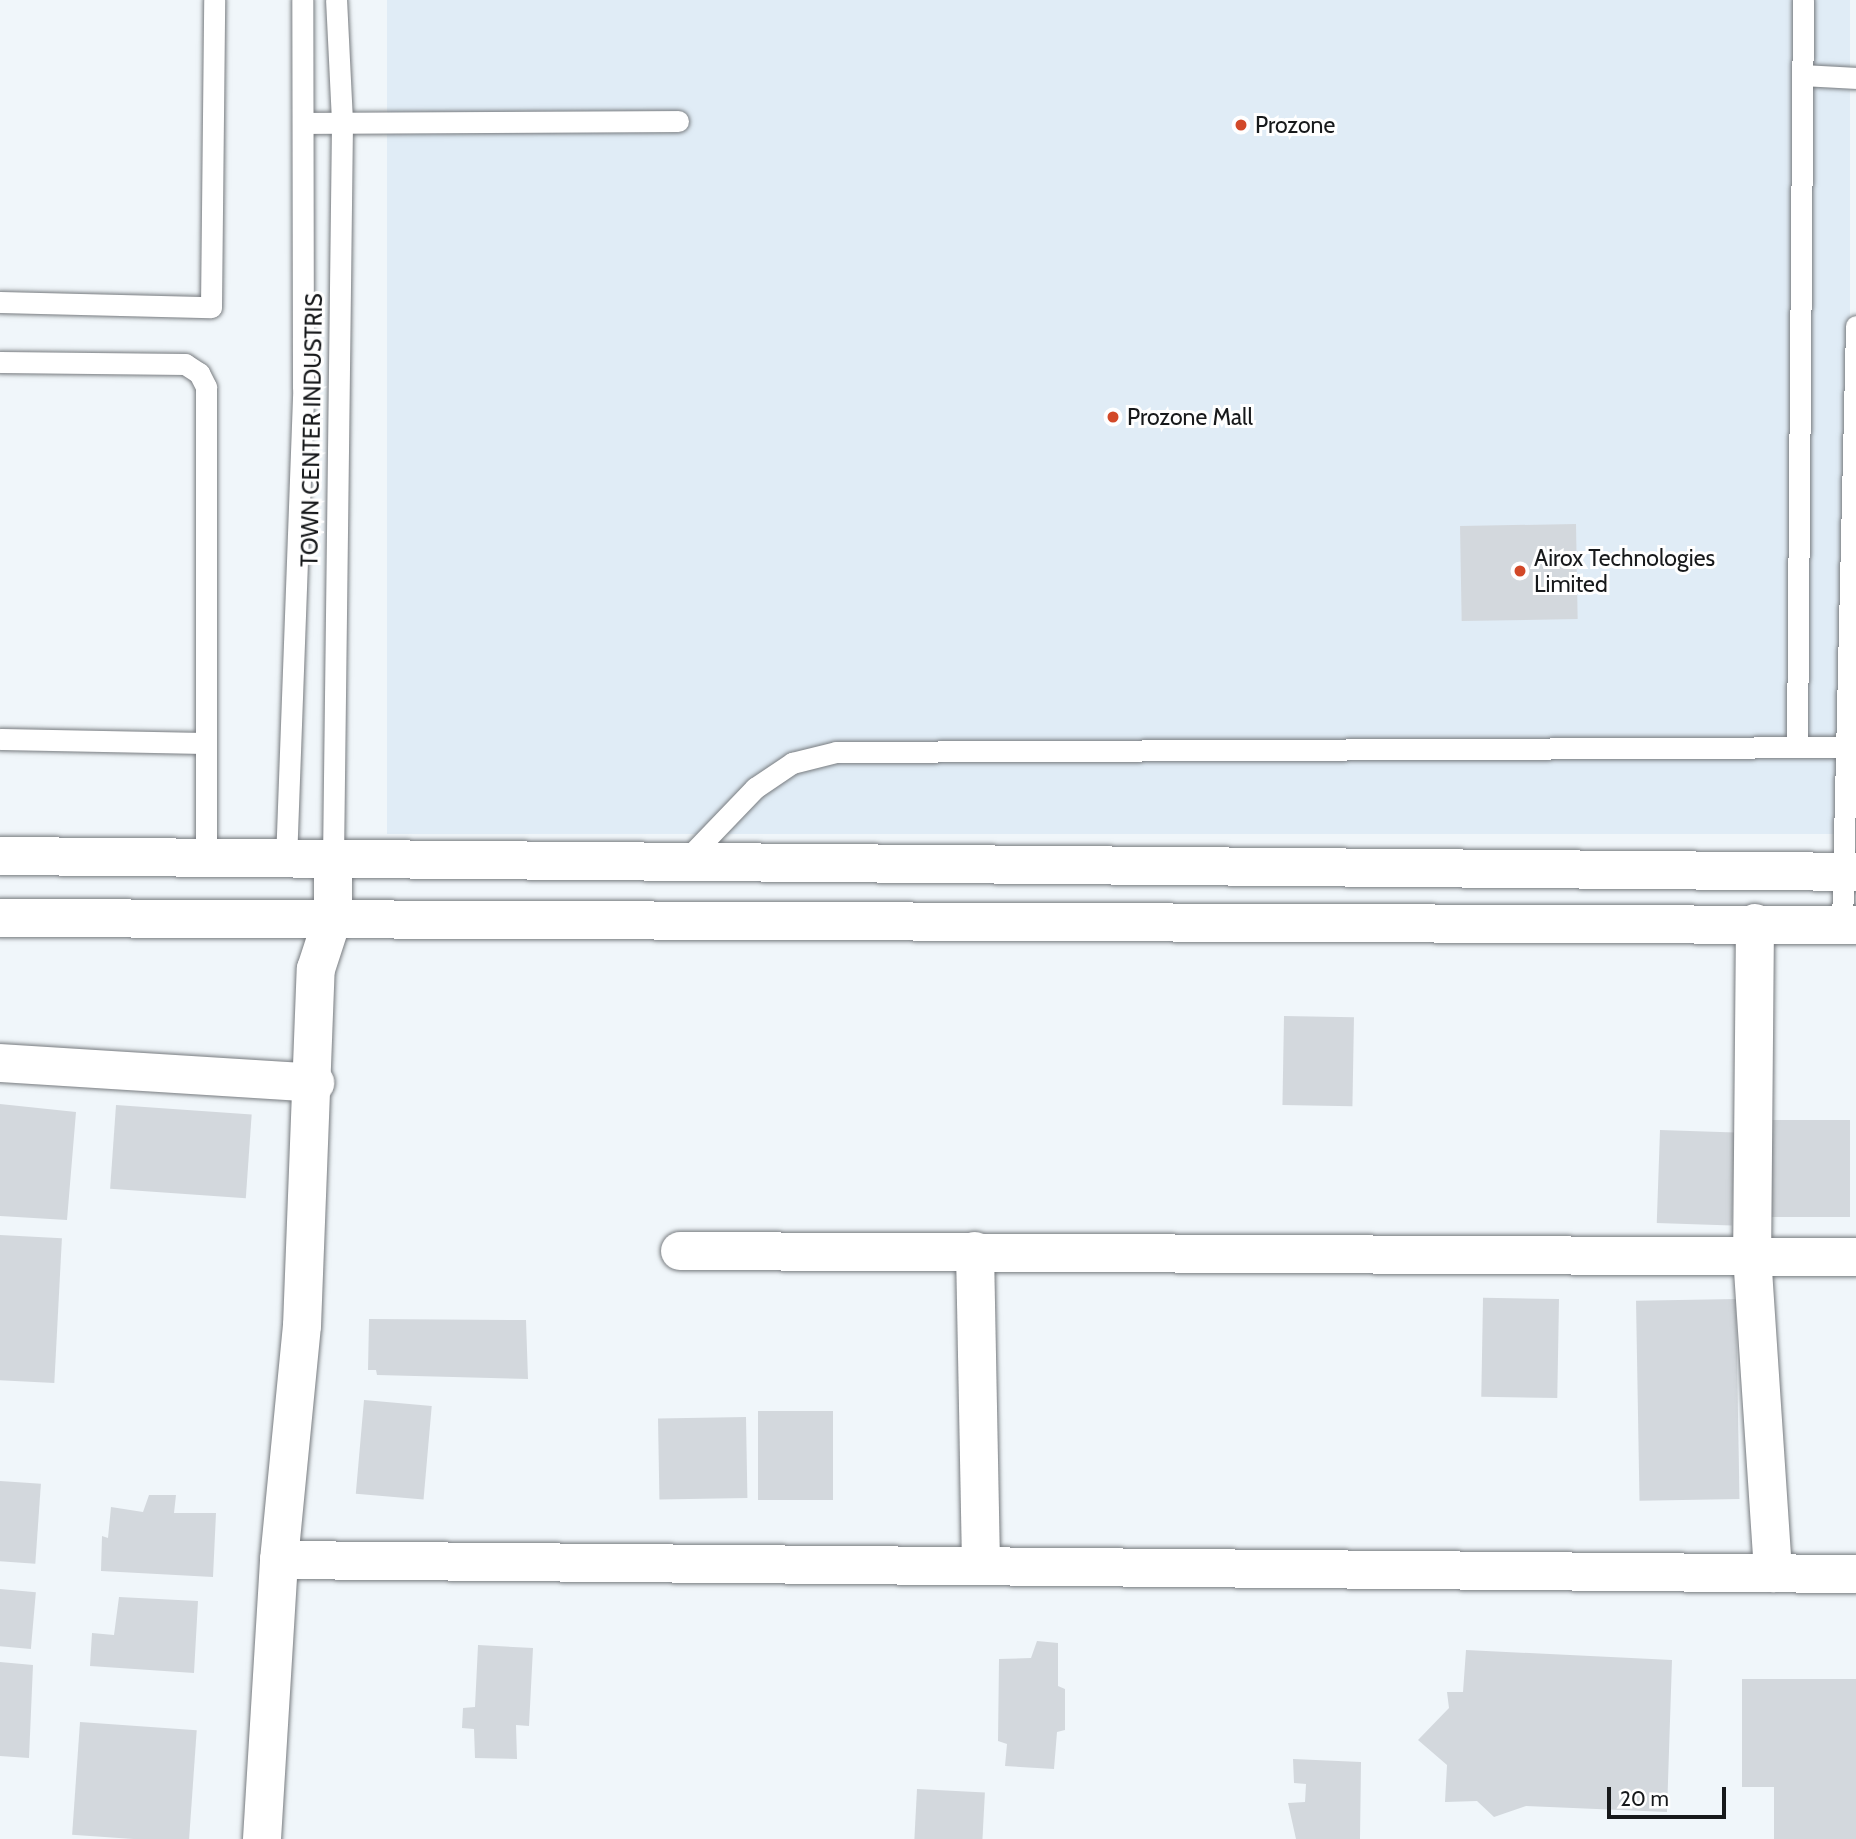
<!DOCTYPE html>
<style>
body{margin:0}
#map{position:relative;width:1856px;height:1839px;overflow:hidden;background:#f0f6fa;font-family:Cabin,sans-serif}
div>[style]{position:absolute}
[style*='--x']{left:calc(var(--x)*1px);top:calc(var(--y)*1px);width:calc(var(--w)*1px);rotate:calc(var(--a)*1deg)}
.built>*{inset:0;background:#e0ecf6;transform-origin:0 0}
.building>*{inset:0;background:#d3d8dd;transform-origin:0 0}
.roads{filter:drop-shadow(0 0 2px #777b7f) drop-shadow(0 0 2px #777b7f)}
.lane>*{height:21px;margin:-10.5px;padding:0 10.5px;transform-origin:10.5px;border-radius:10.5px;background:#fff}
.street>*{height:38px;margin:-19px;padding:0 19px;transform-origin:19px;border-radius:19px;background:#fff}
.secondary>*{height:38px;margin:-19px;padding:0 19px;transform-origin:19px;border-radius:19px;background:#fff}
.dots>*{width:19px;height:19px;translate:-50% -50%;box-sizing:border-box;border:4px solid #fff;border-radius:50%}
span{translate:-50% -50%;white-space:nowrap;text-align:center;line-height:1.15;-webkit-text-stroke:6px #fff;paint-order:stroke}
.poi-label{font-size:23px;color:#17191b}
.left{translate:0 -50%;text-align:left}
.street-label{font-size:23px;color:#17191b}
.scale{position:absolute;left:1607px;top:1787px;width:119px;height:32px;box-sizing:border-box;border:4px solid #17191b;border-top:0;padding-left:9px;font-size:21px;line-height:24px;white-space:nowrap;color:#17191b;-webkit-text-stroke:5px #fff;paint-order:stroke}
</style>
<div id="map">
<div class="built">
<i style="left:387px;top:0;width:1463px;height:834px"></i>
</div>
<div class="building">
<i style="left:1576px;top:524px;width:95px;height:116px;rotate:89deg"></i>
<i style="left:1284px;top:1016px;width:70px;height:89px;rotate:1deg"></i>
<i style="clip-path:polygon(0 1104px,76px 1112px,67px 1220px,0 1216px)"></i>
<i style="left:116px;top:1105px;width:136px;height:84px;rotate:4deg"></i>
<i style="left:1763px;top:1120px;width:87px;height:97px"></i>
<i style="left:1660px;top:1130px;width:75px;height:93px;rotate:2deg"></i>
<i style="left:0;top:1235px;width:62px;height:145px;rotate:3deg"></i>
<i style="left:1559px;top:1299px;width:99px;height:76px;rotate:91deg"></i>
<i style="left:1736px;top:1299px;width:200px;height:100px;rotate:89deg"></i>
<i style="clip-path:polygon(369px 1319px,526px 1320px,528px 1379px,377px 1375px,376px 1370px,368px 1370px)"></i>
<i style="left:364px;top:1400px;width:68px;height:94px;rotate:5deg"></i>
<i style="left:758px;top:1411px;width:75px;height:89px"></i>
<i style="left:746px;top:1417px;width:81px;height:88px;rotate:89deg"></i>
<i style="left:0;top:1481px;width:41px;height:80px;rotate:4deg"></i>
<i style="clip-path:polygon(149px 1495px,176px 1495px,174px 1513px,216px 1513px,213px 1577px,101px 1571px,102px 1536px,108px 1538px,111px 1507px,143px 1512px)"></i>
<i style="left:0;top:1589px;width:36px;height:57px;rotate:5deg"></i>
<i style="clip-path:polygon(119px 1597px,198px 1601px,194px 1673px,90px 1666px,92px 1633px,114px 1635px)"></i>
<i style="clip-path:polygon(1037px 1641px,1058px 1643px,1058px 1686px,1065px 1689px,1065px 1730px,1057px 1732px,1054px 1769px,1005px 1766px,1007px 1744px,998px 1741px,999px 1659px,1031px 1658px)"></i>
<i style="clip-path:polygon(478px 1645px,533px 1648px,529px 1726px,516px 1725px,517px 1759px,475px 1758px,474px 1729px,462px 1728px,463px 1708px,475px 1707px)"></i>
<i style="clip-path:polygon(1466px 1650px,1672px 1660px,1667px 1812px,1526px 1806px,1494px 1817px,1477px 1801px,1445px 1802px,1447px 1765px,1418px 1740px,1449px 1708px,1447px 1692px,1463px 1692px)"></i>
<i style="clip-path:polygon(0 1662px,33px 1665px,29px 1758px,0 1756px)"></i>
<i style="clip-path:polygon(1742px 1679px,1856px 1679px,1856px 1839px,1774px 1839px,1774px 1787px,1742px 1787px)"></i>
<i style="left:80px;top:1722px;width:117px;height:113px;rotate:4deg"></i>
<i style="clip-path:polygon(1293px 1759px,1361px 1762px,1360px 1839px,1296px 1839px,1288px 1803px,1305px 1802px,1306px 1784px,1294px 1783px)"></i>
<i style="left:917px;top:1789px;width:68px;height:50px;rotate:3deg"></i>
</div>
<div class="roads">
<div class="lane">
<i style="--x:1803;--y:75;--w:53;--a:3.2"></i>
<i style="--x:304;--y:123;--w:374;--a:-0.3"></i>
<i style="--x:0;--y:302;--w:211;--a:1.4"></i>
<i style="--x:211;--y:307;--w:307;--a:-89.4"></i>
<i style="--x:0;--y:362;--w:185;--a:0.6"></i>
<i style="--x:185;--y:364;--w:17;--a:33"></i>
<i style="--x:199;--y:373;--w:16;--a:63"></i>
<i style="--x:206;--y:387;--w:472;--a:90"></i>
<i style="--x:0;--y:739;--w:206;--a:1.1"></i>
<i style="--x:1797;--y:747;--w:747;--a:-89.54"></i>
<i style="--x:333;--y:860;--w:739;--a:-89.3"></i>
<i style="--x:342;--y:121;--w:121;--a:-92.8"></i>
<i style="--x:286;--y:861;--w:473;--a:-87.9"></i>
<i style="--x:303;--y:388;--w:388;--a:-90.1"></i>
<i style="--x:684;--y:862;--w:103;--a:-46.2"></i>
<i style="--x:755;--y:788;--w:45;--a:-34"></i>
<i style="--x:792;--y:763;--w:45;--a:-14"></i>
<i style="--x:836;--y:752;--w:1009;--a:-0.28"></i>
<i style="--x:1842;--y:925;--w:599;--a:-88.66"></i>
</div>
<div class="street">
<i style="--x:1755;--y:923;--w:332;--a:90.5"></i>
<i style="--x:1752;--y:1255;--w:319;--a:86.2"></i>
<i style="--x:0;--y:1063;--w:316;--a:3.6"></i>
<i style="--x:680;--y:1251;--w:1176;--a:0.29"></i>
<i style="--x:975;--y:1251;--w:314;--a:88.9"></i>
<i style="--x:279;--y:1560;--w:1577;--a:0.51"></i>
</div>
<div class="secondary">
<i style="--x:0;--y:856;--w:1856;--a:0.49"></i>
<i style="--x:0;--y:918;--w:1856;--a:0.22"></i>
<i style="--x:262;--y:1839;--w:280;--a:-86.5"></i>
<i style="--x:279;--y:1560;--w:235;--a:-84.4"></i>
<i style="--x:302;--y:1326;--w:357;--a:-87.8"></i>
<i style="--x:316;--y:969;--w:55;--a:-71.9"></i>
<i style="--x:333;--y:917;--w:57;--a:-90"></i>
</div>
</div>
<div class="dots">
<i style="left:1241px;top:125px;background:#d24828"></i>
<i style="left:1113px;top:417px;background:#d24828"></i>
<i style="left:1520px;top:571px;background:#d24828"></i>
</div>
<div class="poi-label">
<span class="left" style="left:1255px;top:125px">Prozone</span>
<span class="left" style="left:1127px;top:417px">Prozone Mall</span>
<span class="left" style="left:1534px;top:571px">Airox Technologies<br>Limited</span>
</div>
<div class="street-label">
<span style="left:312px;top:430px;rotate:-89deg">TOWN CENTER INDUSTRIS</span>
</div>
<div class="scale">20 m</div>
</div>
